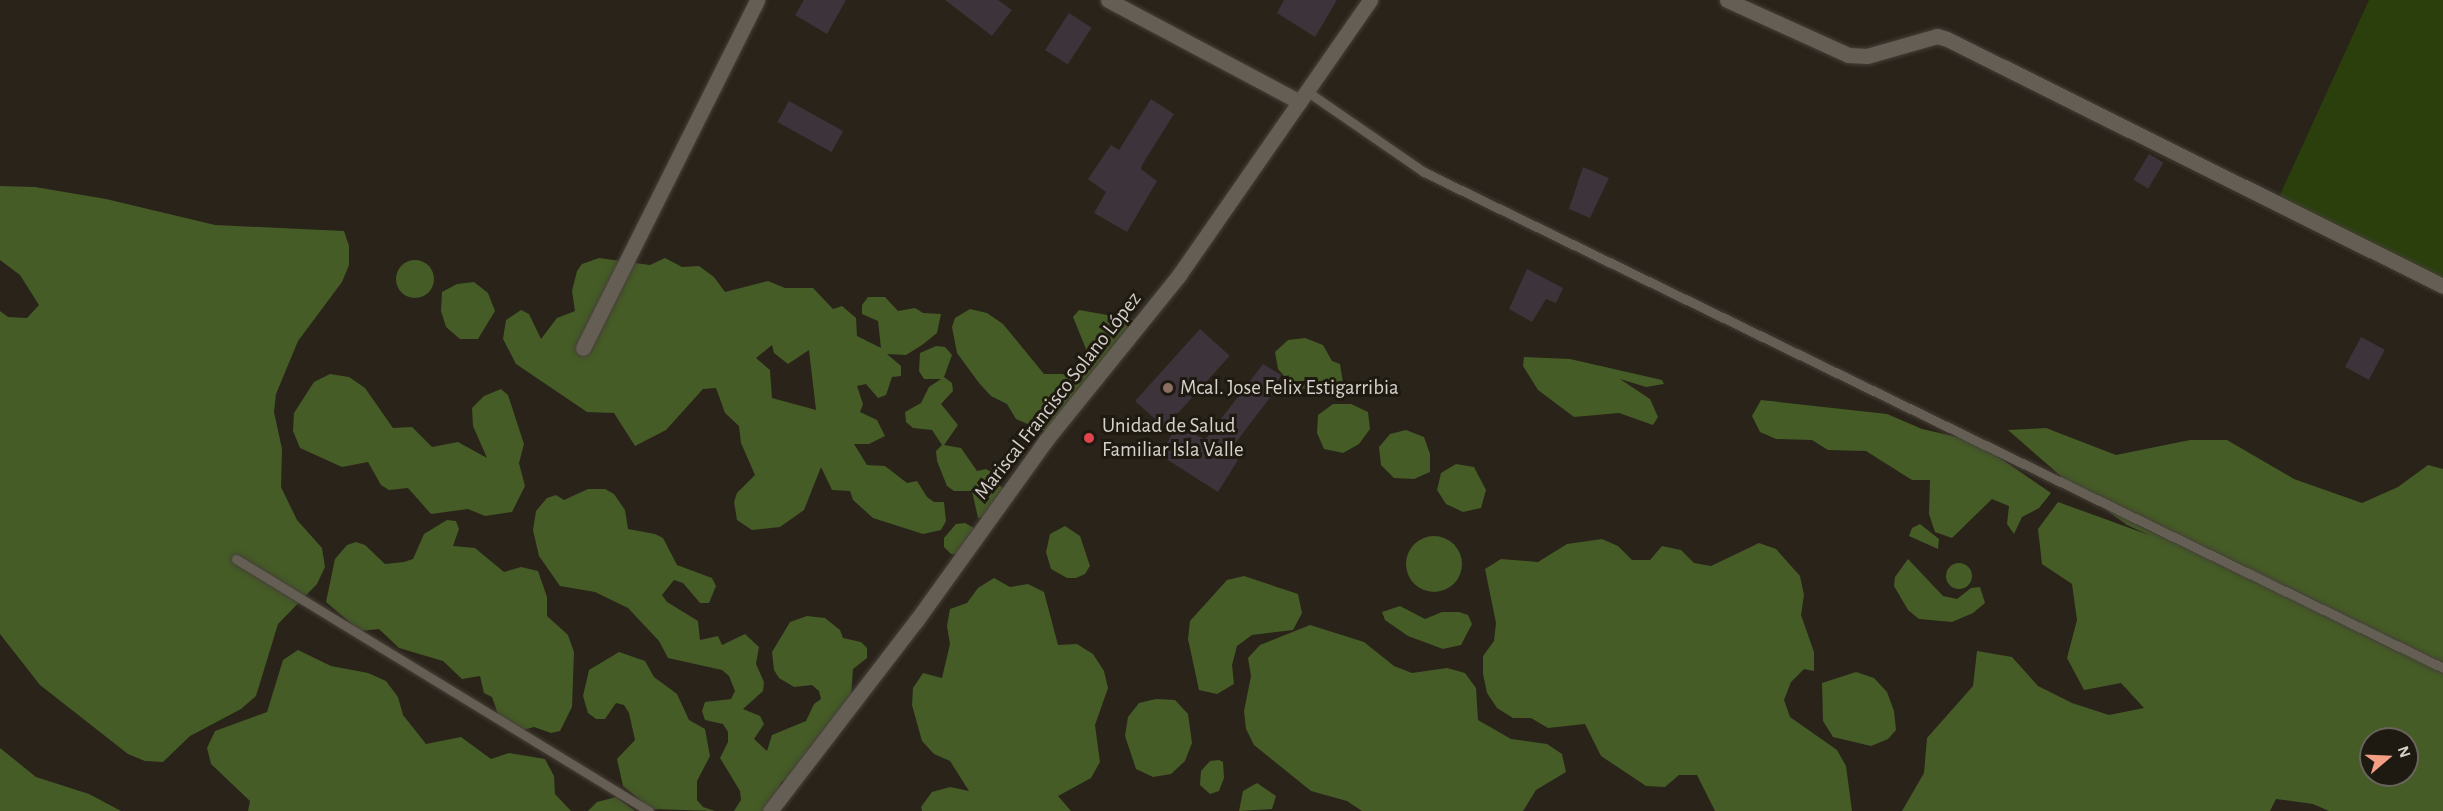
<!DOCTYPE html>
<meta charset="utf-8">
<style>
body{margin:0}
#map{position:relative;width:2443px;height:811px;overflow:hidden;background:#29231a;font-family:"Alegreya Sans",sans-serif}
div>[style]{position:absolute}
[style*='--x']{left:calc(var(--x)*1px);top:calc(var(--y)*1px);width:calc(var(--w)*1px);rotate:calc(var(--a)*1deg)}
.green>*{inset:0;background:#2b3f0d}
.forest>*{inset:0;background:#455c26}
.round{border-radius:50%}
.building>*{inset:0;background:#3d333b;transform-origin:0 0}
.roads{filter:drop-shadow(0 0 2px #453f38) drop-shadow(0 0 2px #453f38)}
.lane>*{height:9px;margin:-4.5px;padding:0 4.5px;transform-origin:4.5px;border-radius:4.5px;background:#655e54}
.street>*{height:15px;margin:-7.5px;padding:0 7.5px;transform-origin:7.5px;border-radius:7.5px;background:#655e54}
.secondary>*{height:15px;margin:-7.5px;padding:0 7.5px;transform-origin:7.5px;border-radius:7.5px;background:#655e54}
.dots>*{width:16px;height:16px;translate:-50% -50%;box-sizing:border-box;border:3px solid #1f1a11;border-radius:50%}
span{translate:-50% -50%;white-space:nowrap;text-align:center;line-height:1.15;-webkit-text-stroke:6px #1f1a11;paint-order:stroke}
.poi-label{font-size:21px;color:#d5d1cb}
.left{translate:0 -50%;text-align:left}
.street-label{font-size:21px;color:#d5d1cb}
.north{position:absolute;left:2359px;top:727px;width:60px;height:60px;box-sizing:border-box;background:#1f1a11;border:2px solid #68635b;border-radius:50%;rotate:71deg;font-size:16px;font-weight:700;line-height:24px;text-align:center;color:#d5d1cb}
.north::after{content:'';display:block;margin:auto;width:21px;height:27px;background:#f39f85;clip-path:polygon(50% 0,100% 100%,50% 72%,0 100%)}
</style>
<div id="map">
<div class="green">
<i style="clip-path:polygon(2369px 0,2443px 0,2443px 278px,2279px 197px)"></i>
</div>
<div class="forest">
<i style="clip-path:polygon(0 186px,35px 187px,106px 199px,215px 225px,344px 231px,349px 246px,349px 265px,342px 282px,298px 341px,276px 394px,274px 412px,282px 449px,281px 487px,297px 520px,322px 548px,325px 567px,317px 584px,278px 624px,256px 696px,241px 709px,190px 736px,163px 762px,145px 761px,128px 754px,40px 685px,0 634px,0 311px,8px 317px,27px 318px,39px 305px,20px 275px,0 260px)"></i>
<i style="clip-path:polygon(evenodd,599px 258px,650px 265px,665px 258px,682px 267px,699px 266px,714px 277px,725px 292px,768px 281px,785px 288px,813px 288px,833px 309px,842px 306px,856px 318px,857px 336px,881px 348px,878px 321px,862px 314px,862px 305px,868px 297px,885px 297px,898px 311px,915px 308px,923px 313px,941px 314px,937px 333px,922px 345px,906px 355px,887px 354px,901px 366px,901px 376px,892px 377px,886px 395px,878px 398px,866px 384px,857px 386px,863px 404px,860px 412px,877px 420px,885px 436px,869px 444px,854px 444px,867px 465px,885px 466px,907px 483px,917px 481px,927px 497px,934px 502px,944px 502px,946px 521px,941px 530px,923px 534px,873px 518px,853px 500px,850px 491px,832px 490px,821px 467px,804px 510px,780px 527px,752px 530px,737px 520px,734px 502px,737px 493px,755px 475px,741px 443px,739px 426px,725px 413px,716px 388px,703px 389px,666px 430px,635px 446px,614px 413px,587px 412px,516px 364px,503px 339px,506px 320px,521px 310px,529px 314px,541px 339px,557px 318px,575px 311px,572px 291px,577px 271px,582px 264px,599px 258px,772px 345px,774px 353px,788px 364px,809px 350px,816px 410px,772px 398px,770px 370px,756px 358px,772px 345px)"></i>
<i class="round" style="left:396px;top:260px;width:38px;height:38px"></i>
<i style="clip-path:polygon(474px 282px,488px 293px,495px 311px,478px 339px,460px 339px,446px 327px,441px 311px,442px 292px,457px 284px)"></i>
<i style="clip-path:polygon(970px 309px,987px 313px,1003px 324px,1044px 374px,1063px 374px,1069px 379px,1086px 349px,1073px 317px,1079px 310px,1136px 320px,1105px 380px,1049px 433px,1016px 419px,1007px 404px,991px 396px,979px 383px,957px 353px,952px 327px,955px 318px)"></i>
<i style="clip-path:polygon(1305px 338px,1323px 345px,1332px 361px,1340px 364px,1343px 383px,1308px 390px,1291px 384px,1278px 369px,1275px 352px,1288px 340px)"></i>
<i style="clip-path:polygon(936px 346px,945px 347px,952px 355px,944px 377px,952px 383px,953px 391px,941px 404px,958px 425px,944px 445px,961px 448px,977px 471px,986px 469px,993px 473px,996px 483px,1003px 488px,995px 515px,978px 518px,972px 491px,954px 491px,947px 486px,937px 461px,936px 451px,942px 445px,932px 430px,913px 428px,906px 422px,905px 412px,921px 403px,929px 387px,941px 379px,924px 379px,919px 371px,920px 353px)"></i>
<i style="clip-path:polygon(1524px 357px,1570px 359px,1662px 380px,1664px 384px,1646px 387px,1620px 379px,1650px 399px,1658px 417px,1653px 425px,1619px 413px,1574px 417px,1538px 390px,1523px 366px)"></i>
<i style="clip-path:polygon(330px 374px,349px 377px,365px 388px,393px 428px,412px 427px,432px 447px,458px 442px,487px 458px,473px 426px,472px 408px,484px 396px,501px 389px,508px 395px,524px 444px,519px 463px,525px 486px,512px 512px,485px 516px,468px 509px,431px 514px,408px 488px,389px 490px,381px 485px,368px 462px,342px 467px,300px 448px,293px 431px,294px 413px,314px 382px)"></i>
<i style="clip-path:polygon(1761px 400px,1887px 414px,1922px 429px,1975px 441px,2051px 493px,2039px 508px,2022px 517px,2014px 534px,2007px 524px,2009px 506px,1992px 499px,1952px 538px,1935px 532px,1929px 514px,1930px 480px,1912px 480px,1866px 451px,1828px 450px,1812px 440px,1776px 439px,1760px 432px,1752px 416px)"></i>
<i style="clip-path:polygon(1333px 404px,1351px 404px,1368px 412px,1370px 429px,1359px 444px,1343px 453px,1324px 449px,1317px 433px,1318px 415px)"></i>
<i style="clip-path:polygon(evenodd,2046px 428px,2116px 455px,2190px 440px,2227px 440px,2294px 479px,2362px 503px,2398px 487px,2428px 465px,2443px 469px,2443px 811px,2329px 811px,2313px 804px,2276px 799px,2270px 811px,1902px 811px,1924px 773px,1927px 738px,1973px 686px,1977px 651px,2012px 657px,2038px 686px,2072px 703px,2109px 715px,2144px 708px,2121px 683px,2084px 690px,2067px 658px,2077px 620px,2072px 584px,2042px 564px,2038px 529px,2058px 502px,2149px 535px,2127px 525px,2064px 479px,2008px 430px,2046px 428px,2371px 739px,2407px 739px,2407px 775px,2371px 775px,2371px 739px)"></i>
<i style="clip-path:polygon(1406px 430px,1424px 437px,1430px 454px,1430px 472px,1414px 479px,1394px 478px,1381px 465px,1379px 447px,1390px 434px)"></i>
<i style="clip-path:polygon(1456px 464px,1474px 467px,1486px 490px,1481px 508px,1463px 512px,1446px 504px,1437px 490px,1441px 473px)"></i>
<i style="clip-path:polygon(588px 489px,605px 489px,614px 494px,625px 510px,628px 529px,655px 534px,663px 538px,677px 565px,712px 578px,716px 586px,709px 603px,700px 603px,683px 583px,674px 580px,662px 595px,667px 602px,698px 621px,700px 640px,718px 636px,722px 645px,745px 634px,759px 647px,756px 664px,764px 682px,763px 691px,743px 709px,760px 716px,764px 724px,754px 739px,767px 751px,772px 735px,806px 721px,814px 704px,821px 699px,819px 691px,812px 685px,794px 687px,779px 678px,774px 670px,772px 652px,790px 622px,807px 616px,825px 618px,840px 630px,843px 638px,861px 642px,867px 648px,867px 658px,853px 669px,851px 697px,810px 747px,803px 766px,781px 783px,770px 811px,734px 811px,741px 800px,740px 791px,720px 758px,728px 742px,728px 732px,723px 724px,705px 720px,702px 711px,705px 702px,731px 699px,735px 691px,729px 676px,722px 670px,668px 658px,659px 641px,628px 608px,595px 592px,560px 586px,539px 556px,533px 530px,536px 511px,547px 498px,556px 495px,564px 500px)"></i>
<i style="clip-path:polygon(447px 520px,456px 521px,459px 529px,453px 546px,475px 548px,504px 572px,521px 567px,538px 571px,547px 597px,547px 616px,568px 635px,574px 652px,572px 707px,560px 731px,551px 733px,534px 727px,516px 732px,501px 723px,492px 697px,484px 693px,480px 676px,462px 679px,443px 661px,399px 648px,379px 629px,360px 631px,326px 602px,335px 559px,347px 545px,356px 542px,365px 545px,385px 564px,404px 562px,413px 559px,424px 534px)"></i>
<i style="clip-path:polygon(965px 523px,974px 528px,960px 555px,951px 554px,944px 547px,944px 538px,956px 524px)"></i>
<i style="clip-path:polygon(1920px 524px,1939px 539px,1938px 549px,1909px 536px,1912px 528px)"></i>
<i style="clip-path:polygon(1065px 526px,1080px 536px,1090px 566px,1085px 574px,1076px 578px,1067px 578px,1051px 569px,1046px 552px,1050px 534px)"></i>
<i class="round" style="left:1406px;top:536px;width:56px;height:56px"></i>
<i style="clip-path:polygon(1602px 539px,1618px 546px,1632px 560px,1650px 560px,1662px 546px,1681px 550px,1694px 563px,1711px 566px,1759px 543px,1776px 549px,1800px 576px,1804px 595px,1801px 615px,1814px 652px,1814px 671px,1804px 669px,1791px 682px,1784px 700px,1790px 717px,1837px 750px,1846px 766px,1852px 811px,1715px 811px,1697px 775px,1679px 775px,1665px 787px,1646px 786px,1601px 756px,1585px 724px,1548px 728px,1531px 718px,1513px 718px,1497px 708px,1487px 693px,1483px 674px,1483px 656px,1494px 641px,1496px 623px,1485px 569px,1501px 559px,1538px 562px,1567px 544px)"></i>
<i style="clip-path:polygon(1908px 559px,1943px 596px,1957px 599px,1971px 588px,1980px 587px,1985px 603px,1973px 613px,1952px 622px,1919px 619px,1908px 610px,1894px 586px,1895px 577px)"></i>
<i class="round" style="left:1946px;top:563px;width:26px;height:26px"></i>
<i style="clip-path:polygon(1244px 576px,1298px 594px,1302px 613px,1293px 630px,1252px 635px,1237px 646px,1232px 665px,1234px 684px,1217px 694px,1199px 690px,1188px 639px,1190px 621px,1227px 580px)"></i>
<i style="clip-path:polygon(994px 578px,1010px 587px,1028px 584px,1044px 592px,1058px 645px,1077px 644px,1093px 654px,1104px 671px,1108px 688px,1095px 725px,1100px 762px,1091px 778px,1058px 796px,1071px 811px,922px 811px,921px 807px,932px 792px,950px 787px,969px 791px,950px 761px,934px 754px,922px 741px,912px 705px,913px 688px,923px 673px,942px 678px,950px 644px,947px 626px,950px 609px,967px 603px,978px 588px)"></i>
<i style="clip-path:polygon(1400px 606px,1425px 619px,1442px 612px,1459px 612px,1468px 615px,1472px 624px,1461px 645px,1443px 649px,1408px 636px,1385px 620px,1382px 612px)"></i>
<i style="clip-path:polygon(1310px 625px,1364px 642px,1394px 666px,1412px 673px,1447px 668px,1465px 673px,1476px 688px,1478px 720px,1511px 739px,1547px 744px,1562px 754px,1566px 772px,1536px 790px,1523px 811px,1362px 811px,1347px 801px,1311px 791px,1254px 745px,1246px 729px,1244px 711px,1251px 676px,1248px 658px,1260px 645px)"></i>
<i style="clip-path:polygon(298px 650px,331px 666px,368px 673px,386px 681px,398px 697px,403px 715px,426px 744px,461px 737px,491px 759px,509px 753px,545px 759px,554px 776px,555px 794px,571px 811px,248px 811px,250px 801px,211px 764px,207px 748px,215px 731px,267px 712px,283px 660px)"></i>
<i style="clip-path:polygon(619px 652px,645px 661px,654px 677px,677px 694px,689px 720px,705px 729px,710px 756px,697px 781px,697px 800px,703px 807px,715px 811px,651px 809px,623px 786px,617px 759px,635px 740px,629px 713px,624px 705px,616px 703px,605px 719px,596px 719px,588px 713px,583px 696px,589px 670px)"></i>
<i style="clip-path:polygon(1856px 672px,1874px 678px,1887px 692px,1894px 711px,1896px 730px,1888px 739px,1871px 746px,1833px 737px,1823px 721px,1822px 683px)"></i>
<i style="clip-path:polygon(1156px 699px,1175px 700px,1188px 714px,1192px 743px,1185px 761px,1171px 774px,1153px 777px,1136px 769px,1125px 736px,1128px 717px,1139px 703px)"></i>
<i style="clip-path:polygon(0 748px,36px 777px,89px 794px,121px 811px,0 811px)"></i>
<i style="clip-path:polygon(1219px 760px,1223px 762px,1224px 778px,1219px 791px,1210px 794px,1200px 785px,1201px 771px,1210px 761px)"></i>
<i style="clip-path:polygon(1257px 783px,1276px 796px,1272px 809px,1239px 811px,1243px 791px)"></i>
<i style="clip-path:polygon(616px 797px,635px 811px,588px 811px,597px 802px)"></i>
</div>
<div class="building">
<i style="clip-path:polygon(804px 0,846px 0,827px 34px,795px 15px)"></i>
<i style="clip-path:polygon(945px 0,998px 0,1012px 10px,992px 36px)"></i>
<i style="clip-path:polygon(1284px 0,1337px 0,1315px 37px,1277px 13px)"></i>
<i style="left:1069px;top:13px;width:27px;height:44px;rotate:33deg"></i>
<i style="clip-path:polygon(1151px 99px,1174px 114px,1142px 165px,1141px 169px,1157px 181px,1127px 232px,1094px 213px,1106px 192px,1088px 179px,1111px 145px,1119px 150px)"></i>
<i style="left:789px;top:101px;width:62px;height:24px;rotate:29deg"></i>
<i style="left:2149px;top:154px;width:17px;height:30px;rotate:31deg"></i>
<i style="clip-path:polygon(1583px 167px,1609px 178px,1590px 218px,1569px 209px)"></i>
<i style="clip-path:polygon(1527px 269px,1563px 288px,1556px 303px,1546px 299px,1532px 322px,1509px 309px)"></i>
<i style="left:1200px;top:329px;width:40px;height:97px;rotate:42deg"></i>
<i style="left:2361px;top:337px;width:27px;height:34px;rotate:28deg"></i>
<i style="clip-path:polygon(1263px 364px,1281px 375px,1272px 395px,1227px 454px,1238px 460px,1218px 492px,1160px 455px,1178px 424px,1205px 440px)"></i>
</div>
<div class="roads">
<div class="lane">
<i style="--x:1308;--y:92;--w:141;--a:34.6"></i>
<i style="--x:1424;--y:172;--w:1133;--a:25.95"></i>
<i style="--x:236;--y:559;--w:484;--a:31.4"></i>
</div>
<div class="street">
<i style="--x:1727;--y:0;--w:133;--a:24.4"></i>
<i style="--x:1848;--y:55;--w:19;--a:3"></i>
<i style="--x:1867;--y:56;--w:73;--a:-15.9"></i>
<i style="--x:1937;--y:36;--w:10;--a:17"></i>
<i style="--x:1947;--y:39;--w:554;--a:26.47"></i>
<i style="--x:583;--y:348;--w:389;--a:-63.4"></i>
</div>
<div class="secondary">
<i style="--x:1108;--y:0;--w:217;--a:28"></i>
<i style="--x:770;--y:811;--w:240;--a:-52.5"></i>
<i style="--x:916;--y:621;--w:223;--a:-54.3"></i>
<i style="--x:1046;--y:440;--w:212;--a:-51.1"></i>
<i style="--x:1179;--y:275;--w:335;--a:-55.2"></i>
</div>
</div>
<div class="dots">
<i style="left:1168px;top:388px;background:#8d6e63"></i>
<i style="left:1089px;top:438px;background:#e0444e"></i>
</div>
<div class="poi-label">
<span class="left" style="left:1180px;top:388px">Mcal. Jose Felix Estigarribia</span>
<span class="left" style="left:1102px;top:438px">Unidad de Salud<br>Familiar Isla Valle</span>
</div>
<div class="street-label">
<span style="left:1058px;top:396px;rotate:-52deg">Mariscal Francisco Solano López</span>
</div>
<div class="north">N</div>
</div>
